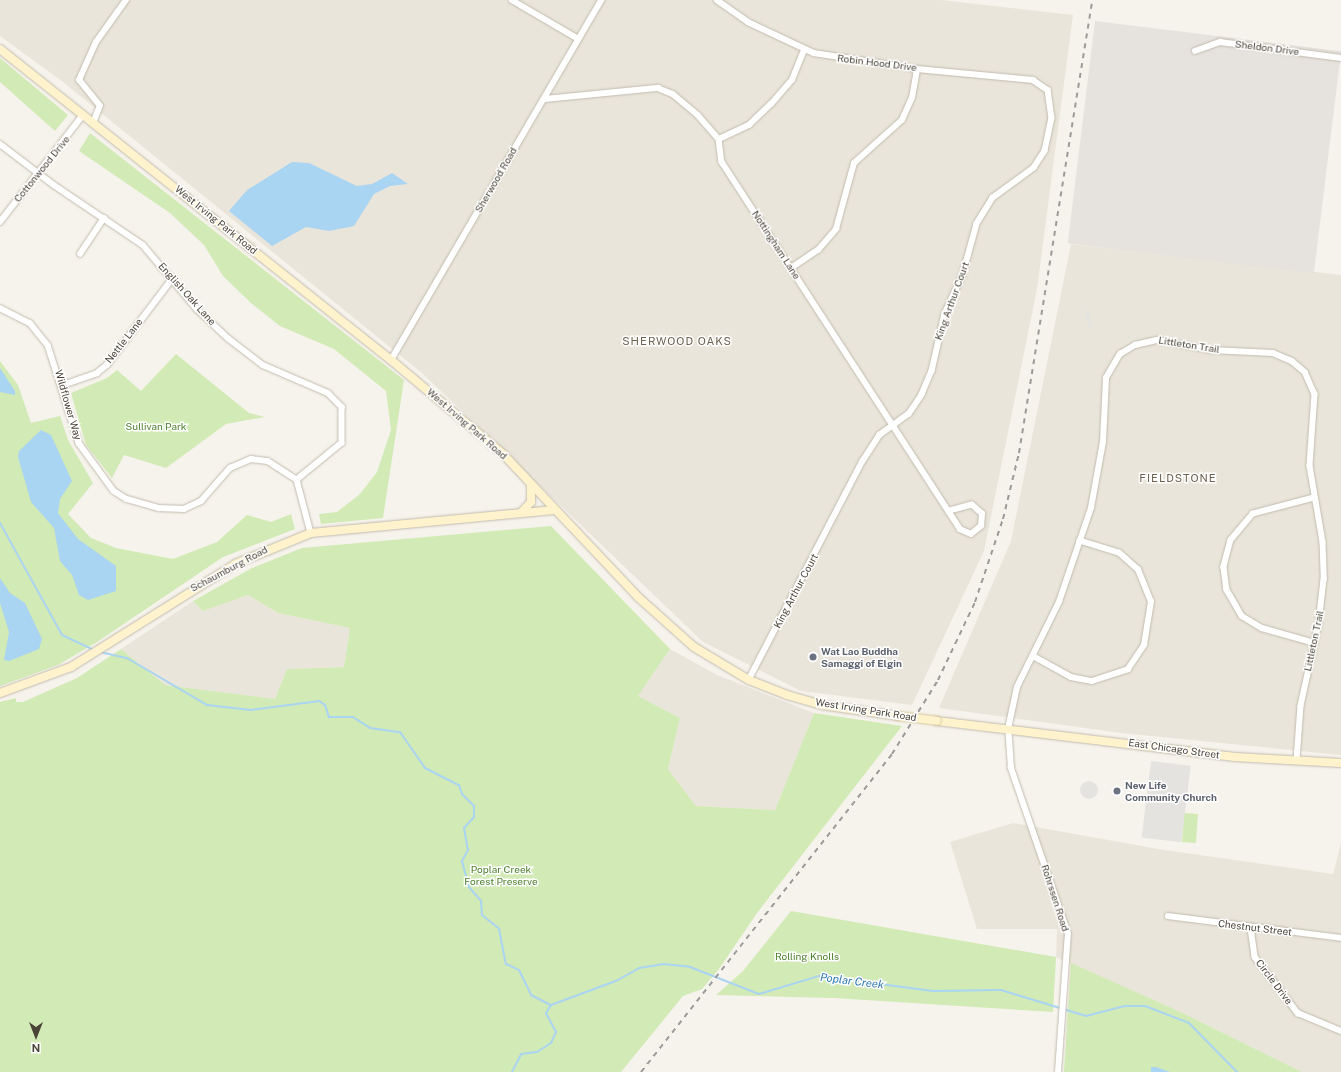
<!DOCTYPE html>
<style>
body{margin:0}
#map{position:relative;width:1341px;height:1072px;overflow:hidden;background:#f6f3ec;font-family:"Public Sans",sans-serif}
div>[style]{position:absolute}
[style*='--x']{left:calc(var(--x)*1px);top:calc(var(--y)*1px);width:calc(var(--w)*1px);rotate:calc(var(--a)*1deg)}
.residential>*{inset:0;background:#eae5da}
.industrial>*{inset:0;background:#e6e2dd;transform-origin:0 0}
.green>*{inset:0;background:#d2eab5;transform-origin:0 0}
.parking>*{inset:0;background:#e5e3e0;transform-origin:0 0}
.round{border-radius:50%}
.water>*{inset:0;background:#a9d4f2}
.stream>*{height:2px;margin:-1px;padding:0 1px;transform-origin:1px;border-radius:1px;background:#a9d4f2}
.roads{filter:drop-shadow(0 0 1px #c2bbae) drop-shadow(0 0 1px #c2bbae)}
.minor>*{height:5.5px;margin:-2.75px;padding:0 2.75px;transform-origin:2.75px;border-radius:2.75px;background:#fff}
.secondary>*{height:8px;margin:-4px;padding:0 4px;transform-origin:4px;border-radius:4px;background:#fff3cd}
.rail>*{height:2px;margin-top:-1px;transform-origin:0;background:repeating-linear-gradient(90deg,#9a9a9a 0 5px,transparent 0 10px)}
.bridges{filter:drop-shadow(0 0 1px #d6c79b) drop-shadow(0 0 1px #d6c79b)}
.secondary-bridge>*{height:8px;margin:-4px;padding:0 4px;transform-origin:4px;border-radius:4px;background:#fff3cd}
.dots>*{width:11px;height:11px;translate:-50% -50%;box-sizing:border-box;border:2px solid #fff;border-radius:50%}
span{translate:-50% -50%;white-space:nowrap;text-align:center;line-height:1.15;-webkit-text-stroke:3px #fff;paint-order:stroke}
.street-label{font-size:10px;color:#4b4439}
.park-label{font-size:10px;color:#4a7f2a}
.worship-label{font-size:10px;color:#5b616d;font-weight:700}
.left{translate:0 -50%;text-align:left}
.neighbourhood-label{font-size:11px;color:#6e6250;letter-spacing:1px}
.water-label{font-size:11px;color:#2e7ab2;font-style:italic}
.north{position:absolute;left:16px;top:1016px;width:40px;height:40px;-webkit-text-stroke:3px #fff;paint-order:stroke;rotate:180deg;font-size:11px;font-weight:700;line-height:16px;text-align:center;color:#4b4439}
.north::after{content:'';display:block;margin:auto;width:14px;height:18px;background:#4b4439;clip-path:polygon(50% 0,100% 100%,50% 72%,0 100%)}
</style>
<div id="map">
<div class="residential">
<i style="clip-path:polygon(0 0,941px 0,1073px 15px,1037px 289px,984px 551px,912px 705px,801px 691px,703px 642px,423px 374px,63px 82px,0 36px)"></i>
<i style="clip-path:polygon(1071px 244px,1341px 275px,1341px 755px,1121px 733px,939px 708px,1011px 541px)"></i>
<i style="clip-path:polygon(248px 595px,278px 613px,350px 628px,344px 667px,287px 669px,275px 699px,165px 685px,121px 649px,193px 601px,203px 611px)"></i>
<i style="clip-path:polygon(670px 649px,717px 675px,814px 713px,775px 810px,696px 806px,668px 769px,680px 718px,638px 696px)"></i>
<i style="clip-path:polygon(1013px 823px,1164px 850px,1333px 874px,1341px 843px,1341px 1072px,1302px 1072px,1183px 1013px,1056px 957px,1057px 929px,977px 929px,950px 842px)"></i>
</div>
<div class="industrial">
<i style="left:1095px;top:21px;width:248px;height:224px;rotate:7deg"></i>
</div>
<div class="green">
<i style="clip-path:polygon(0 58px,68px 115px,55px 131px,0 82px)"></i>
<i style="clip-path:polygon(90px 133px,404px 380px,383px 518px,321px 524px,319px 514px,337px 512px,360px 494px,377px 472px,391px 430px,386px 391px,334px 349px,280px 326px,251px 303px,223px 276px,204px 245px,170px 213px,79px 151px)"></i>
<i style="clip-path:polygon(176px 354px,249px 413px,265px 417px,226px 424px,166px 468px,124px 455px,112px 478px,86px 445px,71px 393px,107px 378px,117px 370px,141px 391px)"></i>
<i style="clip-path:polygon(0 361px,18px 385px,31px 423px,60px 416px,68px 440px,93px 483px,68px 514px,91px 538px,116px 548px,173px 559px,217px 542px,247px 515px,271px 522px,291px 514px,295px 529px,223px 557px,97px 642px,58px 665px,0 686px)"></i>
<i style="clip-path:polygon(551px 526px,670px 649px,638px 696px,680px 718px,668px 769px,696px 806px,775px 810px,814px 713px,902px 726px,757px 913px,719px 969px,702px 989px,683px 996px,621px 1072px,0 1072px,0 702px,16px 698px,16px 702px,23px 702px,77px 678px,121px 649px,165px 685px,275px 699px,287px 669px,344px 667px,350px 628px,278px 613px,248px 595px,203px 611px,193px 601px,252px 568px,302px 548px)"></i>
<i style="left:1184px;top:813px;width:14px;height:29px;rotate:4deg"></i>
<i style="clip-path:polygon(791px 911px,1056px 957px,1053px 1012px,834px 998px,716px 995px,743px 971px)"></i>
<i style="clip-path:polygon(1071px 963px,1183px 1013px,1302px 1072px,1064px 1072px)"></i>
</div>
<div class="parking">
<i style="clip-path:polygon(1089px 310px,1093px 326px,1089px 327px,1084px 311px)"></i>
<i style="left:1151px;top:761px;width:40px;height:77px;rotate:7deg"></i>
<i class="round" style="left:1080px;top:781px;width:18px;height:18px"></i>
</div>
<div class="water">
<i style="clip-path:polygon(292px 162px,309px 163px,357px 186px,372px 184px,392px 173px,408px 184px,390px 186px,374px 194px,354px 226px,329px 231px,306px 227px,272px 246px,229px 211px,247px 190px)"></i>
<i style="clip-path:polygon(0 368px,15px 391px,15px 395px,0 392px)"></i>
<i style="clip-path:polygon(41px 430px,51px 435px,72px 481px,60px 499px,58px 513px,78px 539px,116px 566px,116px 591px,88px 600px,79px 595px,72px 575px,60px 561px,54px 528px,31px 502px,18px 457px,19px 451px)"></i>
<i style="clip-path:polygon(0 578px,10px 593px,25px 603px,42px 639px,39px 649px,9px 661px,4px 660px,9px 632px,0 603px)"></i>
<i style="clip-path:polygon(1151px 1067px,1156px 1067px,1170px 1072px,1151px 1072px)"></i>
</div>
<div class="stream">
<i style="--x:0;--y:523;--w:128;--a:61"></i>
<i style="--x:62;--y:635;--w:35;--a:25"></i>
<i style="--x:100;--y:652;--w:28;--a:13"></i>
<i style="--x:127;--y:658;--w:93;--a:30.4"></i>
<i style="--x:207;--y:705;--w:44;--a:6.5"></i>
<i style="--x:251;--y:710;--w:69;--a:-7.5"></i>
<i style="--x:319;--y:701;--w:7;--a:34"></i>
<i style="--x:325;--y:705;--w:13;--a:72"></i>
<i style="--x:329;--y:717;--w:24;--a:0"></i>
<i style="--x:353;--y:717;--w:20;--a:33"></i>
<i style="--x:370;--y:728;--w:30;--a:8"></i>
<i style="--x:400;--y:732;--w:44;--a:55.2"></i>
<i style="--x:425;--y:768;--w:38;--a:27"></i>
<i style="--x:459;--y:785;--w:9;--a:72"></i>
<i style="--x:462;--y:794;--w:17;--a:45"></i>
<i style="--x:474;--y:806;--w:11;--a:90"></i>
<i style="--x:474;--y:817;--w:15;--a:132"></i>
<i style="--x:464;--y:828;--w:22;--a:80"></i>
<i style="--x:468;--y:850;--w:13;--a:119"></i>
<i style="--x:462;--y:861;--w:27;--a:75"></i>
<i style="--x:469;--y:887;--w:18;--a:49"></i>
<i style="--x:481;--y:901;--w:14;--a:86"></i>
<i style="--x:482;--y:915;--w:22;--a:39"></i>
<i style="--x:499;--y:929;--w:36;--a:79"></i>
<i style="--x:506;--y:964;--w:14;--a:25"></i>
<i style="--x:519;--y:970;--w:28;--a:64"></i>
<i style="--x:531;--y:995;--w:22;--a:27"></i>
<i style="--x:512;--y:1072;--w:20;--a:-63"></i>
<i style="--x:521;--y:1054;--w:16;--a:-7"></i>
<i style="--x:537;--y:1052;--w:17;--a:-33"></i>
<i style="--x:551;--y:1043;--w:12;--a:-66"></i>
<i style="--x:556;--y:1032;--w:21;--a:-118"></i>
<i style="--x:546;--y:1013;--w:9;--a:-58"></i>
<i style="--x:551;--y:1005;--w:69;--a:-20.3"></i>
<i style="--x:616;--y:981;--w:26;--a:-29"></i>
<i style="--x:639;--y:968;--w:24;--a:-9"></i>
<i style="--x:663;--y:964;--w:27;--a:6"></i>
<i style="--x:690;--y:967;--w:74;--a:21.4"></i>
<i style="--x:759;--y:994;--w:63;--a:-16.7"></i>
<i style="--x:819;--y:976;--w:115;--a:7.5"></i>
<i style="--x:933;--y:991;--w:68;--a:-0.8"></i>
<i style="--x:1001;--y:990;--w:89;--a:17"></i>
<i style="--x:1086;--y:1016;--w:40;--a:-14.4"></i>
<i style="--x:1125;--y:1006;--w:20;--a:0"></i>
<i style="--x:1145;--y:1006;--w:47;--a:21.1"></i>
<i style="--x:1189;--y:1023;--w:69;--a:45.6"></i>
</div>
<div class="roads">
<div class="minor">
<i style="--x:512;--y:0;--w:75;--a:30.3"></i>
<i style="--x:717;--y:0;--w:38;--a:35"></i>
<i style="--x:748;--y:22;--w:73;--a:25.2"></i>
<i style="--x:814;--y:53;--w:104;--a:8.8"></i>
<i style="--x:917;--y:69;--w:117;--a:5.4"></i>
<i style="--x:1033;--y:80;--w:18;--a:34"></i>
<i style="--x:1048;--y:90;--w:28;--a:82"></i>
<i style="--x:1052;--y:118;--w:34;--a:102"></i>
<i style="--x:1045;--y:151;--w:20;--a:123"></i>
<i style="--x:1034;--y:168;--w:51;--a:143.8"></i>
<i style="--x:993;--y:198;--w:31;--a:122"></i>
<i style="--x:977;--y:224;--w:53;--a:105.4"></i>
<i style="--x:963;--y:275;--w:43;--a:114.8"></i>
<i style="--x:945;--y:314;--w:58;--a:102.8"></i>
<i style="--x:932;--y:371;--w:26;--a:113"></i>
<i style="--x:922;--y:395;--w:23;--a:124"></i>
<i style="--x:909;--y:414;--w:36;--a:144"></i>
<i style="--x:880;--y:435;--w:31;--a:123"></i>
<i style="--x:863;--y:461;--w:247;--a:117.5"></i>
<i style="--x:1195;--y:51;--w:27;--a:-20"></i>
<i style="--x:1220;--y:42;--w:122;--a:7.5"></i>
<i style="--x:545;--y:99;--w:114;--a:-5.6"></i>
<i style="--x:658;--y:88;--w:16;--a:22"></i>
<i style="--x:673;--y:94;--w:33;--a:40"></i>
<i style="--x:698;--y:115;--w:32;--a:49"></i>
<i style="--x:719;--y:139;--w:23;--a:83"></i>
<i style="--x:722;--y:162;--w:437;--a:57"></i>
<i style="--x:960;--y:529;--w:12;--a:24"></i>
<i style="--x:971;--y:534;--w:13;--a:-39"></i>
<i style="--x:981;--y:526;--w:12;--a:-85"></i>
<i style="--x:982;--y:514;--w:13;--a:-138"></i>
<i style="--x:972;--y:505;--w:24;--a:165"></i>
<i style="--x:93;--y:123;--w:18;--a:-68"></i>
<i style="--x:100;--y:106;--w:33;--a:-129"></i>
<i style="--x:79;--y:80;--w:42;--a:-65.9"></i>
<i style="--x:96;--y:42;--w:52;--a:-54.5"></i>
<i style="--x:719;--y:139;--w:33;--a:-25"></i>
<i style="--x:749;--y:125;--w:30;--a:-44"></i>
<i style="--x:771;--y:104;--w:32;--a:-49"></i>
<i style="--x:792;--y:80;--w:32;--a:-68"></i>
<i style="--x:0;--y:144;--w:68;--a:37.2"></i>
<i style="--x:54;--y:185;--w:107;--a:34"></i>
<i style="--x:143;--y:245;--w:85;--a:49.8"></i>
<i style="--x:198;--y:310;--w:42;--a:43.1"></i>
<i style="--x:229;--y:339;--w:43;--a:37.4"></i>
<i style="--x:263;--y:365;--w:71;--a:23.3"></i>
<i style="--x:328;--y:393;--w:20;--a:45"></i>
<i style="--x:342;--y:407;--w:36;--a:90"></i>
<i style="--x:342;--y:443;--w:58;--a:140.6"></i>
<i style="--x:0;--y:222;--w:135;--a:-52.2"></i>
<i style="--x:80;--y:254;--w:43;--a:-56.3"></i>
<i style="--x:791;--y:268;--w:32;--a:-34"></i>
<i style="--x:818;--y:250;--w:28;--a:-49"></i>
<i style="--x:836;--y:229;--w:68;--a:-74.7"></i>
<i style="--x:854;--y:163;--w:64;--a:-41.9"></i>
<i style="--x:902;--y:120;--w:24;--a:-66"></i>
<i style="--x:912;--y:98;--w:29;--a:-80"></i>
<i style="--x:0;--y:308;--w:34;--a:27"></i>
<i style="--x:30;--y:323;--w:28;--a:51"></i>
<i style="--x:48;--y:345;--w:103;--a:72.4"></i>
<i style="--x:79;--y:443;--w:59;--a:53.9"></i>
<i style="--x:114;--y:491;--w:15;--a:32"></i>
<i style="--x:127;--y:499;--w:33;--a:16"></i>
<i style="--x:159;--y:508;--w:25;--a:2"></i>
<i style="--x:184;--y:509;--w:19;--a:-25"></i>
<i style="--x:201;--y:501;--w:44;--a:-48.7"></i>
<i style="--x:230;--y:468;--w:23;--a:-23"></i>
<i style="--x:251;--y:459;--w:17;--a:7"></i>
<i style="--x:268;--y:461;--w:35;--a:33"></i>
<i style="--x:297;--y:480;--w:55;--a:75.2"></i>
<i style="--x:391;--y:360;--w:417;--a:-59.7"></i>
<i style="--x:63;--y:385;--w:36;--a:-19"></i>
<i style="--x:97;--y:373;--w:13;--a:-39"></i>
<i style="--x:107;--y:365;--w:108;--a:-52.9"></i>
<i style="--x:1314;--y:498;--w:63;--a:165.3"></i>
<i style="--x:1253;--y:514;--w:34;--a:130"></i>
<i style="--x:1231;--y:540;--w:28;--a:105"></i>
<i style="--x:1224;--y:567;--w:23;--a:83"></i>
<i style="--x:1227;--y:590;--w:30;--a:60"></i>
<i style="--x:1242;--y:616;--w:23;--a:31"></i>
<i style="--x:1262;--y:628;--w:55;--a:15.8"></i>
<i style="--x:1033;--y:656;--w:43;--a:28.9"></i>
<i style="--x:1071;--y:677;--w:21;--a:11"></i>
<i style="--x:1092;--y:681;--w:38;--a:-18"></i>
<i style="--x:1128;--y:669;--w:29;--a:-56"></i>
<i style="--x:1144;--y:645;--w:44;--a:-80.8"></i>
<i style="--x:1151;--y:602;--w:35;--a:-112"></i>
<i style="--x:1138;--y:570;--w:25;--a:-138"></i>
<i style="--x:1119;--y:553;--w:41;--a:-162.9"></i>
<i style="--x:1168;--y:916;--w:174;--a:7.2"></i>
<i style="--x:1251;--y:928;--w:29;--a:82"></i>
<i style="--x:1255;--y:957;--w:71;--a:52.5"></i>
<i style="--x:1298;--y:1013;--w:47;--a:22.7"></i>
<i style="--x:1058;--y:1072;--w:138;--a:-85.9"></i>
<i style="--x:1068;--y:934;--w:176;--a:-109"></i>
<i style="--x:1011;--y:768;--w:39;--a:-94"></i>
<i style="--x:1008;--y:729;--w:43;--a:-77.9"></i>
<i style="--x:1017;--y:687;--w:95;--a:-63.7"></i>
<i style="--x:1059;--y:602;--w:99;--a:-71.2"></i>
<i style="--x:1091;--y:508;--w:67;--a:-79.7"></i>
<i style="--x:1103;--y:442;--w:64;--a:-87.3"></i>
<i style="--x:1106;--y:378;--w:28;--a:-60"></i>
<i style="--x:1120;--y:354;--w:17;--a:-31"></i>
<i style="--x:1135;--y:345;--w:23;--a:-13"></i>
<i style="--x:1157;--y:340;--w:55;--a:10.5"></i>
<i style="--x:1211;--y:350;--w:62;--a:2.8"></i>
<i style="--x:1273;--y:353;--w:21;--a:23"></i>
<i style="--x:1292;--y:361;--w:17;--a:40"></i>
<i style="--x:1305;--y:372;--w:24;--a:66"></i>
<i style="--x:1315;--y:394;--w:72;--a:94"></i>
<i style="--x:1310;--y:466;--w:77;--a:80.3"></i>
<i style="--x:1323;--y:542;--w:37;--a:88"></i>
<i style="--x:1324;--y:579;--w:45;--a:96.3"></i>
<i style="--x:1319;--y:624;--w:84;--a:102.4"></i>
<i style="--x:1301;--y:706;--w:55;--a:94.2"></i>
</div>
<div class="secondary">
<i style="--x:0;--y:49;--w:500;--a:38.5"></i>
<i style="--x:391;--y:360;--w:146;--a:40"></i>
<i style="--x:503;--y:454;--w:197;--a:46.6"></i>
<i style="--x:638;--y:597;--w:75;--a:41.8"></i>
<i style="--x:694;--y:647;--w:64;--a:31"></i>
<i style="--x:749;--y:680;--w:41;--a:21.5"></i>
<i style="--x:787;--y:695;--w:36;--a:16"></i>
<i style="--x:822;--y:705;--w:77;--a:8.2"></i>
<i style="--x:521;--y:513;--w:15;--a:-48"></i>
<i style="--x:531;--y:502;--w:17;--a:-90"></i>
<i style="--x:0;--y:693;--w:76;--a:-20.1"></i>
<i style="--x:71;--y:667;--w:194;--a:-32.1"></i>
<i style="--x:235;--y:564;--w:82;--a:-22.2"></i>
<i style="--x:311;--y:533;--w:244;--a:-5.4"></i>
<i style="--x:937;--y:721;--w:300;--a:6.9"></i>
<i style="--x:1235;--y:757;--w:106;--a:3.2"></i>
</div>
</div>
<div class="rail">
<i style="--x:641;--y:1072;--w:405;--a:-51.7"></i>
<i style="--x:892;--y:754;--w:87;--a:-58.1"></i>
<i style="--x:938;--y:680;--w:86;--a:-64.6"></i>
<i style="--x:975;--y:602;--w:88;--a:-71.4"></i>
<i style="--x:1003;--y:519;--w:68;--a:-76.4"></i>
<i style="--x:1019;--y:453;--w:459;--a:-80.8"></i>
</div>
<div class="bridges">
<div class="secondary-bridge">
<i style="--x:898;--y:716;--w:39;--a:7"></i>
</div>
</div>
<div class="dots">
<i style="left:813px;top:657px;background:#6b7280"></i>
<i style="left:1117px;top:791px;background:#6b7280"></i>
</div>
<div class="street-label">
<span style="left:1267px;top:48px;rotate:7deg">Sheldon Drive</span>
<span style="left:877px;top:63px;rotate:7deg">Robin Hood Drive</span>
<span style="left:42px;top:169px;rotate:-51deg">Cottonwood Drive</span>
<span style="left:496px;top:180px;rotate:-60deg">Sherwood Road</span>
<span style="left:216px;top:220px;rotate:39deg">West Irving Park Road</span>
<span style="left:776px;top:245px;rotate:57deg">Nottingham Lane</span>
<span style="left:187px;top:294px;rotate:48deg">English Oak Lane</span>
<span style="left:952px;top:301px;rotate:-70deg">King Arthur Court</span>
<span style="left:124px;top:341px;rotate:-52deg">Nettle Lane</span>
<span style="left:1189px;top:345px;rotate:9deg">Littleton Trail</span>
<span style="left:68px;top:405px;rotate:74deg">Wildflower Way</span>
<span style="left:467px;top:424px;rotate:41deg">West Irving Park Road</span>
<span style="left:229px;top:569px;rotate:-28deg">Schaumburg Road</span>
<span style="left:796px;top:591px;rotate:-62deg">King Arthur Court</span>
<span style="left:1314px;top:641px;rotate:-78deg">Littleton Trail</span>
<span style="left:866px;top:710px;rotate:9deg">West Irving Park Road</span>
<span style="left:1174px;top:749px;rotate:8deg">East Chicago Street</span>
<span style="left:1055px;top:898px;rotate:72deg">Rohrssen Road</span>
<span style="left:1255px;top:928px;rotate:7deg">Chestnut Street</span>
<span style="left:1274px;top:982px;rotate:53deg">Circle Drive</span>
</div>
<div class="park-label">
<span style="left:156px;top:427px">Sullivan Park</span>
<span style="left:501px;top:875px">Poplar Creek<br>Forest Preserve</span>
<span style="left:807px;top:957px">Rolling Knolls</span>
</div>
<div class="worship-label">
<span class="left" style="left:821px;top:657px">Wat Lao Buddha<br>Samaggi of Elgin</span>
<span class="left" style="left:1125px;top:791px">New Life<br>Community Church</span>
</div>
<div class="neighbourhood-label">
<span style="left:677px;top:341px">SHERWOOD OAKS</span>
<span style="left:1178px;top:478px">FIELDSTONE</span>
</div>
<div class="water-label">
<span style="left:852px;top:981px;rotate:7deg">Poplar Creek</span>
</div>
<div class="north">N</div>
</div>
